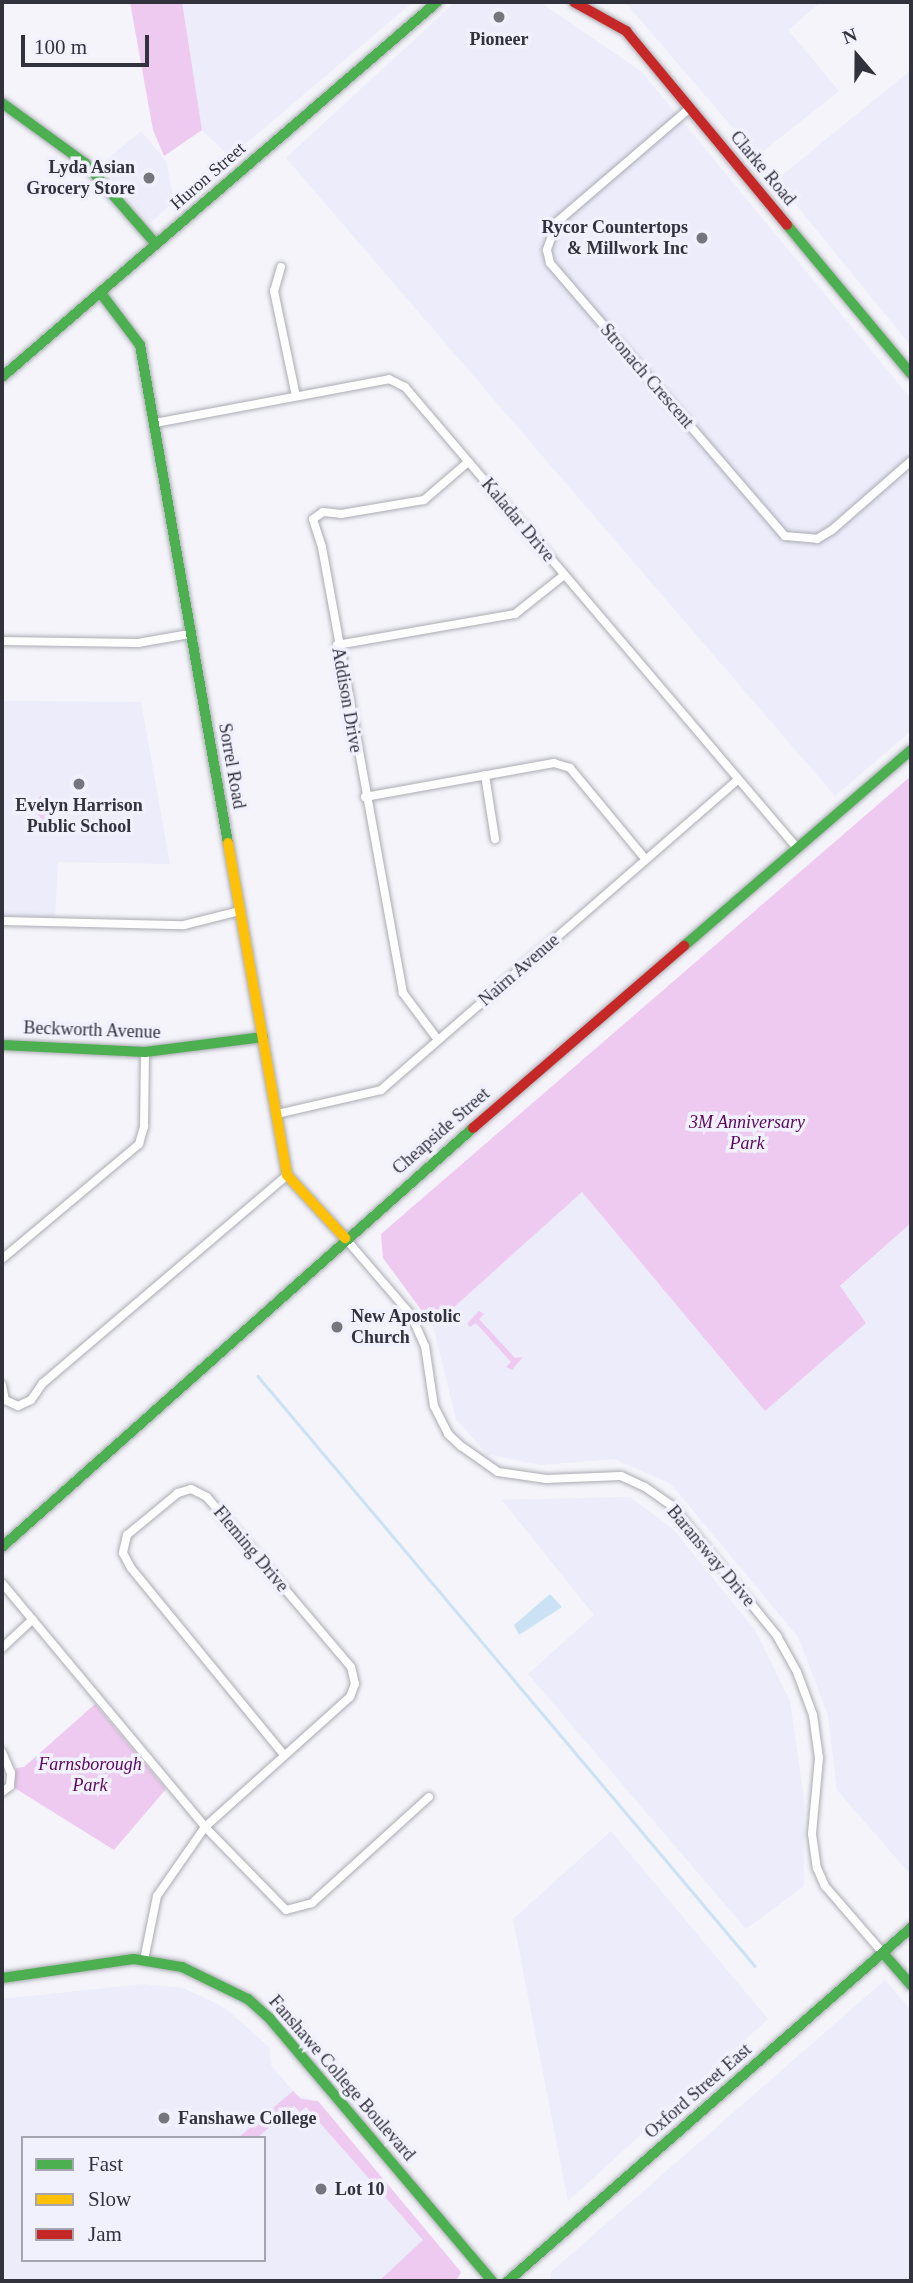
<!DOCTYPE html>
<style>
body{margin:0}
#map{position:relative;width:913px;height:2283px;overflow:hidden;background:#f4f4fa;font-family:Georgia,serif}
div>[style]{position:absolute}
[style*='--x']{left:calc(var(--x)*1px);top:calc(var(--y)*1px);width:calc(var(--w)*1px);rotate:calc(var(--a)*1deg)}
.built>*{inset:0;background:#ececfb}
.green>*{inset:0;background:#efcaf0}
.water>*{inset:0;background:#cbe1f4}
.stream>*{height:2.5px;margin:-1.25px;padding:0 1.25px;transform-origin:1.25px;border-radius:1.25px;background:#cbe1f4}
.roads{filter:drop-shadow(0 0 2px #ababb3) drop-shadow(0 0 2px #ababb3)}
.street>*{height:8px;margin:-4px;padding:0 4px;transform-origin:4px;border-radius:4px;background:#fdfdfe}
.fast>*{height:10px;margin:-5px;padding:0 5px;transform-origin:5px;border-radius:5px;background:#4caf50}
.slow>*{height:10px;margin:-5px;padding:0 5px;transform-origin:5px;border-radius:5px;background:#ffc107}
.jam>*{height:10px;margin:-5px;padding:0 5px;transform-origin:5px;border-radius:5px;background:#c62828}
.dots>*{width:19px;height:19px;translate:-50% -50%;box-sizing:border-box;border:4px solid #f1f1fd;border-radius:50%}
span{translate:-50% -50%;white-space:nowrap;text-align:center;line-height:1.15;-webkit-text-stroke:7px #f1f1fd;paint-order:stroke}
.poi-label{font-size:18px;color:#32323d;font-weight:700}
.right{translate:-100% -50%;text-align:right}
.left{translate:0 -50%;text-align:left}
.street-label{font-size:18px;color:#32323d}
.park-label{font-size:18px;color:#5c065d;font-style:italic}
.frame{position:absolute;inset:0;border:4px solid #32323d;pointer-events:none}
.legend{position:absolute;left:21px;top:2136px;width:245px;height:126px;box-sizing:border-box;background:#f1f1fd;border:2px solid #a5a5b0;margin:0;padding:9px 12px;list-style:none;font-size:21px;color:#32323d}
.legend li{display:flex;align-items:center;gap:14px;height:35px}
.legend b{width:35px;border:2px solid #a5a5b0}
.north{position:absolute;left:822px;top:21px;width:70px;height:70px;-webkit-text-stroke:5px #f1f1fd;paint-order:stroke;rotate:340deg;font-size:19px;font-weight:700;line-height:28px;text-align:center;color:#32323d}
.north::after{content:'';display:block;margin:auto;width:24px;height:32px;background:#32323d;clip-path:polygon(50% 0,100% 100%,50% 72%,0 100%)}
.scale{position:absolute;left:21px;top:35px;width:128px;height:32px;box-sizing:border-box;border:4px solid #32323d;border-top:0;padding-left:9px;font-size:21px;line-height:24px;white-space:nowrap;color:#32323d;-webkit-text-stroke:5px #f1f1fd;paint-order:stroke}
</style>
<div id="map">
<div class="built">
<i style="clip-path:polygon(182px 2px,413px 2px,230px 157px,202px 130px)"></i>
<i style="clip-path:polygon(455px 2px,540px 2px,642px 72px,911px 399px,911px 731px,835px 796px,286px 158px)"></i>
<i style="clip-path:polygon(625px 2px,821px 2px,788px 30px,839px 91px,757px 156px)"></i>
<i style="clip-path:polygon(911px 70px,911px 346px,776px 180px)"></i>
<i style="clip-path:polygon(141px 131px,166px 161px,174px 202px,150px 223px,101px 165px)"></i>
<i style="clip-path:polygon(2px 701px,141px 702px,170px 864px,58px 862px,55px 917px,2px 916px)"></i>
<i style="clip-path:polygon(582px 1192px,765px 1410px,865px 1322px,840px 1287px,911px 1223px,911px 1875px,837px 1790px,828px 1715px,798px 1637px,671px 1484px,614px 1459px,541px 1465px,487px 1454px,456px 1419px,433px 1326px)"></i>
<i style="clip-path:polygon(630px 1497px,673px 1529px,755px 1630px,790px 1701px,804px 1799px,804px 1886px,746px 1929px,528px 1674px,594px 1615px,502px 1500px)"></i>
<i style="clip-path:polygon(611px 1831px,768px 2019px,568px 2201px,513px 1919px)"></i>
<i style="clip-path:polygon(885px 1980px,911px 2010px,911px 2281px,551px 2281px,551px 2272px)"></i>
<i style="clip-path:polygon(evenodd,143px 1984px,183px 1988px,205px 1998px,225px 2008px,269px 2047px,271px 2065px,296px 2095px,310px 2099px,449px 2266px,448px 2281px,2px 2281px,2px 1999px,143px 1984px,23px 2138px,264px 2138px,264px 2260px,23px 2260px,23px 2138px)"></i>
</div>
<div class="green">
<i style="clip-path:polygon(130px 2px,182px 2px,202px 130px,164px 156px,153px 130px)"></i>
<i style="clip-path:polygon(911px 776px,911px 1223px,840px 1286px,866px 1323px,765px 1411px,582px 1192px,433px 1326px,383px 1258px,381px 1234px)"></i>
<i style="clip-path:polygon(43px 793px,58px 822px,58px 830px,51px 829px,31px 807px)"></i>
<i style="clip-path:polygon(479px 1311px,484px 1314px,479px 1319px,515px 1358px,523px 1357px,512px 1370px,506px 1367px,511px 1362px,476px 1323px,470px 1327px,467px 1324px)"></i>
<i style="clip-path:polygon(95px 1704px,166px 1789px,114px 1850px,13px 1787px,16px 1768px,24px 1767px)"></i>
<i style="clip-path:polygon(293px 2091px,301px 2099px,318px 2101px,461px 2272px,456px 2281px,379px 2281px,423px 2240px,306px 2107px,300px 2112px,294px 2106px,257px 2138px,238px 2138px)"></i>
</div>
<div class="water">
<i style="clip-path:polygon(550px 1594px,562px 1607px,519px 1635px,514px 1625px)"></i>
</div>
<div class="stream">
<i style="--x:258;--y:1376;--w:771;--a:49.89"></i>
</div>
<div class="roads">
<div class="street">
<i style="--x:690;--y:108;--w:175;--a:139.4"></i>
<i style="--x:557;--y:222;--w:30;--a:110"></i>
<i style="--x:547;--y:250;--w:13;--a:77"></i>
<i style="--x:550;--y:263;--w:360;--a:49.3"></i>
<i style="--x:785;--y:536;--w:32;--a:5"></i>
<i style="--x:817;--y:539;--w:17;--a:-31"></i>
<i style="--x:832;--y:530;--w:105;--a:-41.1"></i>
<i style="--x:281;--y:267;--w:25;--a:106"></i>
<i style="--x:274;--y:291;--w:107;--a:78.2"></i>
<i style="--x:155;--y:423;--w:238;--a:-10.6"></i>
<i style="--x:389;--y:379;--w:18;--a:27"></i>
<i style="--x:405;--y:387;--w:605;--a:49.62"></i>
<i style="--x:2;--y:641;--w:136;--a:0.8"></i>
<i style="--x:138;--y:643;--w:52;--a:-10"></i>
<i style="--x:337;--y:645;--w:181;--a:-9.9"></i>
<i style="--x:515;--y:614;--w:63;--a:-38.5"></i>
<i style="--x:485;--y:775;--w:65;--a:81.1"></i>
<i style="--x:365;--y:797;--w:192;--a:-10.2"></i>
<i style="--x:554;--y:763;--w:17;--a:17"></i>
<i style="--x:570;--y:768;--w:119;--a:50.4"></i>
<i style="--x:2;--y:921;--w:182;--a:1.3"></i>
<i style="--x:184;--y:925;--w:58;--a:-14"></i>
<i style="--x:438;--y:1040;--w:59;--a:-126.7"></i>
<i style="--x:403;--y:993;--w:453;--a:-100.3"></i>
<i style="--x:322;--y:547;--w:29;--a:-108"></i>
<i style="--x:313;--y:519;--w:12;--a:-35"></i>
<i style="--x:323;--y:512;--w:18;--a:6"></i>
<i style="--x:341;--y:514;--w:84;--a:-9.6"></i>
<i style="--x:424;--y:500;--w:58;--a:-40.8"></i>
<i style="--x:277;--y:1114;--w:107;--a:-13"></i>
<i style="--x:381;--y:1090;--w:473;--a:-41"></i>
<i style="--x:345;--y:1238;--w:101;--a:49.4"></i>
<i style="--x:411;--y:1315;--w:34;--a:66"></i>
<i style="--x:425;--y:1346;--w:61;--a:81.5"></i>
<i style="--x:434;--y:1406;--w:31;--a:63"></i>
<i style="--x:448;--y:1434;--w:18;--a:43"></i>
<i style="--x:461;--y:1446;--w:45;--a:35.1"></i>
<i style="--x:498;--y:1472;--w:49;--a:8.3"></i>
<i style="--x:546;--y:1479;--w:75;--a:-2.3"></i>
<i style="--x:621;--y:1476;--w:26;--a:25"></i>
<i style="--x:645;--y:1487;--w:32;--a:35"></i>
<i style="--x:671;--y:1505;--w:169;--a:51"></i>
<i style="--x:777;--y:1636;--w:41;--a:60.9"></i>
<i style="--x:797;--y:1672;--w:46;--a:69.6"></i>
<i style="--x:813;--y:1715;--w:43;--a:82.1"></i>
<i style="--x:819;--y:1758;--w:76;--a:95.3"></i>
<i style="--x:812;--y:1834;--w:34;--a:82"></i>
<i style="--x:817;--y:1868;--w:20;--a:66"></i>
<i style="--x:825;--y:1886;--w:89;--a:49.1"></i>
<i style="--x:2;--y:1259;--w:179;--a:-40"></i>
<i style="--x:139;--y:1144;--w:19;--a:-74"></i>
<i style="--x:144;--y:1126;--w:74;--a:-89.2"></i>
<i style="--x:2;--y:1385;--w:15;--a:79"></i>
<i style="--x:5;--y:1400;--w:14;--a:25"></i>
<i style="--x:18;--y:1406;--w:14;--a:-25"></i>
<i style="--x:31;--y:1400;--w:21;--a:-55"></i>
<i style="--x:43;--y:1383;--w:321;--a:-40.4"></i>
<i style="--x:2;--y:1583;--w:317;--a:50.2"></i>
<i style="--x:205;--y:1827;--w:116;--a:45.7"></i>
<i style="--x:286;--y:1910;--w:27;--a:-15"></i>
<i style="--x:312;--y:1903;--w:158;--a:-42.2"></i>
<i style="--x:2;--y:1648;--w:42;--a:-43.1"></i>
<i style="--x:2;--y:1752;--w:23;--a:67"></i>
<i style="--x:11;--y:1773;--w:13;--a:94"></i>
<i style="--x:10;--y:1786;--w:10;--a:143"></i>
<i style="--x:144;--y:1960;--w:65;--a:-78.5"></i>
<i style="--x:157;--y:1896;--w:84;--a:-55.2"></i>
<i style="--x:205;--y:1827;--w:195;--a:-41.9"></i>
<i style="--x:350;--y:1697;--w:14;--a:-69"></i>
<i style="--x:355;--y:1684;--w:17;--a:-103"></i>
<i style="--x:351;--y:1667;--w:223;--a:-130.3"></i>
<i style="--x:207;--y:1497;--w:18;--a:-153"></i>
<i style="--x:191;--y:1489;--w:14;--a:163"></i>
<i style="--x:178;--y:1493;--w:66;--a:140.5"></i>
<i style="--x:127;--y:1535;--w:18;--a:103"></i>
<i style="--x:123;--y:1553;--w:17;--a:62"></i>
<i style="--x:131;--y:1568;--w:242;--a:50.7"></i>
</div>
<div class="fast">
<i style="--x:2;--y:103;--w:102;--a:35.9"></i>
<i style="--x:85;--y:163;--w:108;--a:48.8"></i>
<i style="--x:787;--y:225;--w:194;--a:50.2"></i>
<i style="--x:100;--y:292;--w:66;--a:53"></i>
<i style="--x:140;--y:345;--w:506;--a:79.98"></i>
<i style="--x:2;--y:377;--w:574;--a:-40.76"></i>
<i style="--x:684;--y:946;--w:300;--a:-40.8"></i>
<i style="--x:2;--y:1045;--w:143;--a:2.8"></i>
<i style="--x:145;--y:1052;--w:119;--a:-7.2"></i>
<i style="--x:2;--y:1547;--w:630;--a:-41.66"></i>
<i style="--x:883;--y:1953;--w:43;--a:48.8"></i>
<i style="--x:2;--y:1978;--w:133;--a:-8.2"></i>
<i style="--x:134;--y:1959;--w:49;--a:9.5"></i>
<i style="--x:182;--y:1967;--w:73;--a:25.9"></i>
<i style="--x:248;--y:1999;--w:30;--a:42"></i>
<i style="--x:270;--y:2019;--w:343;--a:49.7"></i>
<i style="--x:508;--y:2281;--w:536;--a:-41.22"></i>
</div>
<div class="slow">
<i style="--x:228;--y:843;--w:337;--a:79.9"></i>
<i style="--x:287;--y:1175;--w:86;--a:47.4"></i>
</div>
<div class="jam">
<i style="--x:574;--y:2;--w:60;--a:29.1"></i>
<i style="--x:626;--y:31;--w:252;--a:50.3"></i>
<i style="--x:473;--y:1128;--w:279;--a:-40.8"></i>
</div>
</div>
<div class="dots">
<i style="left:499px;top:17px;background:#76767f"></i>
<i style="left:149px;top:178px;background:#76767f"></i>
<i style="left:702px;top:238px;background:#76767f"></i>
<i style="left:79px;top:784px;background:#76767f"></i>
<i style="left:337px;top:1327px;background:#76767f"></i>
<i style="left:164px;top:2118px;background:#76767f"></i>
<i style="left:321px;top:2189px;background:#76767f"></i>
</div>
<div class="poi-label">
<span style="left:499px;top:39px">Pioneer</span>
<span class="right" style="left:135px;top:178px">Lyda Asian<br>Grocery Store</span>
<span class="right" style="left:688px;top:238px">Rycor Countertops<br>&amp; Millwork Inc</span>
<span style="left:79px;top:816px">Evelyn Harrison<br>Public School</span>
<span class="left" style="left:351px;top:1327px">New Apostolic<br>Church</span>
<span class="left" style="left:178px;top:2118px">Fanshawe College</span>
<span class="left" style="left:335px;top:2189px">Lot 10</span>
</div>
<div class="street-label">
<span style="left:763px;top:168px;rotate:50deg">Clarke Road</span>
<span style="left:208px;top:176px;rotate:-41deg">Huron Street</span>
<span style="left:647px;top:376px;rotate:49deg">Stronach Crescent</span>
<span style="left:518px;top:520px;rotate:50deg">Kaladar Drive</span>
<span style="left:347px;top:700px;rotate:80deg">Addison Drive</span>
<span style="left:232px;top:766px;rotate:80deg">Sorrel Road</span>
<span style="left:519px;top:970px;rotate:-41deg">Nairn Avenue</span>
<span style="left:92px;top:1030px;rotate:2deg">Beckworth Avenue</span>
<span style="left:441px;top:1131px;rotate:-41deg">Cheapside Street</span>
<span style="left:251px;top:1549px;rotate:50deg">Fleming Drive</span>
<span style="left:711px;top:1556px;rotate:50deg">Baransway Drive</span>
<span style="left:342px;top:2078px;rotate:49deg">Fanshawe College Boulevard</span>
<span style="left:698px;top:2091px;rotate:-41deg">Oxford Street East</span>
</div>
<div class="park-label">
<span style="left:747px;top:1133px">3M Anniversary<br>Park</span>
<span style="left:90px;top:1775px">Farnsborough<br>Park</span>
</div>
<div class="frame"></div>
<ul class="legend">
<li><b style="height:9px;background:#4caf50"></b>Fast</li>
<li><b style="height:9px;background:#ffc107"></b>Slow</li>
<li><b style="height:9px;background:#c62828"></b>Jam</li>
</ul>
<div class="north">N</div>
<div class="scale">100 m</div>
</div>
